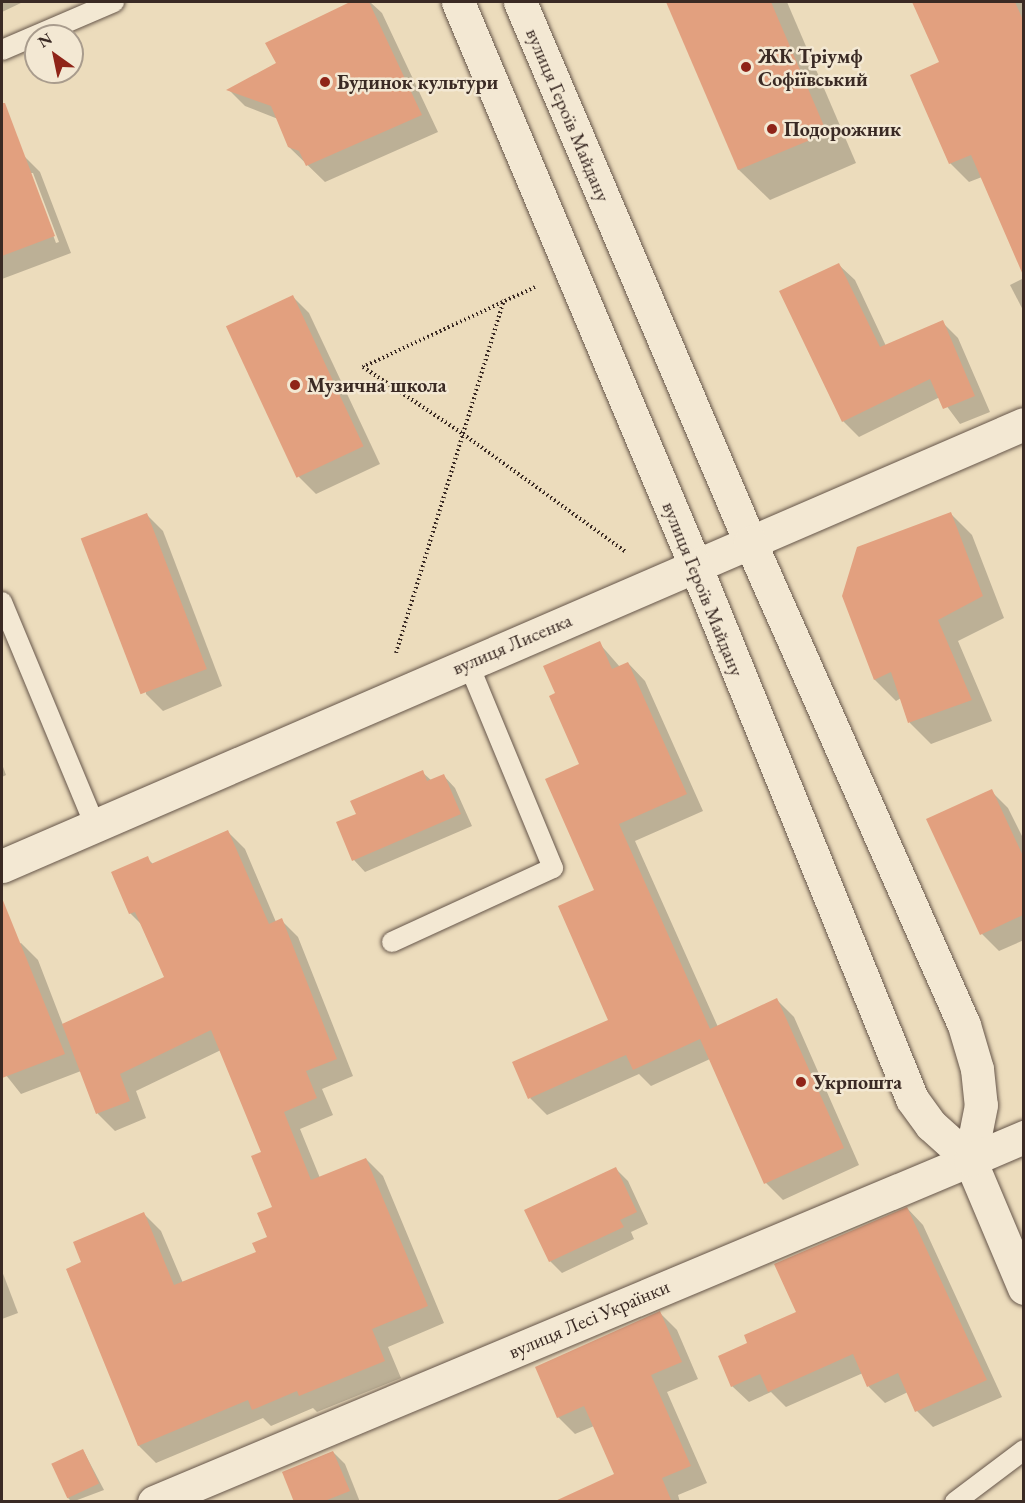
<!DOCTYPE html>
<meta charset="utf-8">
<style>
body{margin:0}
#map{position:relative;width:1025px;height:1503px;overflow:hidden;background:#ecdcbc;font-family:"EB Garamond",serif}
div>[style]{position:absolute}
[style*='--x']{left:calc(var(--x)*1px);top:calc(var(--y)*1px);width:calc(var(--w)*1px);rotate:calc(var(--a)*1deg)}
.shadow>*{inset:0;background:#0003}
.building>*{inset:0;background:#e2a07f;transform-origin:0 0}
.path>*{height:4px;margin-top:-2px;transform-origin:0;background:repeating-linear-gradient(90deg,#3a2a24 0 1.5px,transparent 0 4.5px)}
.roads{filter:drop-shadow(0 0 2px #66564a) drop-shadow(0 0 2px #66564a)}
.lane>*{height:20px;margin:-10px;padding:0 10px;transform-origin:10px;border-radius:10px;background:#f3e8d3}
.street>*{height:33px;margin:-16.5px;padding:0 16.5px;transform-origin:16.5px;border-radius:16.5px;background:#f3e8d3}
.secondary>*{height:33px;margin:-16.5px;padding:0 16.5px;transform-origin:16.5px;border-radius:16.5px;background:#f3e8d3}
.dots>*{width:16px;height:16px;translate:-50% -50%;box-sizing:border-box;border:3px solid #f3e8d3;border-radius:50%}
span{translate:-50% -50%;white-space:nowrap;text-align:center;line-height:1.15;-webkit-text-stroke:5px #f3e8d3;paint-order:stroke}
.poi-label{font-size:20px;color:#3a2a24;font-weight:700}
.left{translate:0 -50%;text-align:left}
.street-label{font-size:20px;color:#3a2a24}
.frame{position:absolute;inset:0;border:3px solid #3a2a24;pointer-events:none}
.north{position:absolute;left:24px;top:24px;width:60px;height:60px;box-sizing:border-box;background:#f3e8d3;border:2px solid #a99c8d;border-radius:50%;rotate:327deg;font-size:16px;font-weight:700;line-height:24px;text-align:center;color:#3a2a24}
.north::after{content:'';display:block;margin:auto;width:21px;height:27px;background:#8f2418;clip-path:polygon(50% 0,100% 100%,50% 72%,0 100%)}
</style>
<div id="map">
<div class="shadow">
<i style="clip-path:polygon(2px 2px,23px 2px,2px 12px)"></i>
<i style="clip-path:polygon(354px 2px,370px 2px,382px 13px,438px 132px,325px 182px,289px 147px,278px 119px,245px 106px,229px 90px,278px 63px,267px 43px)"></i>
<i style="clip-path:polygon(667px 2px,787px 2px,856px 163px,770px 200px,739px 170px)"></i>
<i style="clip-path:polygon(914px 2px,1024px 2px,1024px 271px,982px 177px,969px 182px,950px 163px,941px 63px)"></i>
<i style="clip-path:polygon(evenodd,23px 155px,40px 172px,71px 253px,2px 279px,2px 163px,23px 155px,30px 173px,33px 173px,59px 242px,56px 243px,30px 173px)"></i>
<i style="clip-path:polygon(839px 265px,855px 280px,886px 346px,942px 322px,958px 338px,990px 412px,960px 424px,940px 397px,859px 437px,843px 421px)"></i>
<i style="clip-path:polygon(1024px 278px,1024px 312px,1010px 285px)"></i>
<i style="clip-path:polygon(292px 296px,309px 313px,380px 464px,316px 494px,299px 477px)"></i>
<i style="clip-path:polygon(146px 514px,163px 531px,222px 686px,163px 711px,146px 694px)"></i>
<i style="clip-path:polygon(951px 514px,972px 535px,1004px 618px,958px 641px,992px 721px,931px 744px,910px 723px,901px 698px,896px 701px,875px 680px,843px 596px)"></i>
<i style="clip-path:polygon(599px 643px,620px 667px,628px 663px,645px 681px,703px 811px,635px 841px,718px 1027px,777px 1000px,794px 1017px,859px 1165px,783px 1200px,766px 1183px,710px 1059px,651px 1086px,639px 1074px,547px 1115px,530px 1098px,610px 1020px,581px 765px,557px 693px)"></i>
<i style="clip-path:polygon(2px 764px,6px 775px,2px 777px)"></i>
<i style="clip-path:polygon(422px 772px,432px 781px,444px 776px,455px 788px,472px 826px,365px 872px,354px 860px,358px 815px)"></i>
<i style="clip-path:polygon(991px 791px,1008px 808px,1024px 840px,1024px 940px,999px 951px,982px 934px)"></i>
<i style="clip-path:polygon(228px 832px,245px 849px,276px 922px,281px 920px,298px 937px,353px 1076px,322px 1089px,333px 1115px,300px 1129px,320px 1178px,366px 1159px,383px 1176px,444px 1323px,388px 1347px,401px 1378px,317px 1412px,313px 1408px,271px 1426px,263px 1418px,156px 1463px,139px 1446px,68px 1269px,83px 1263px,144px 1214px,161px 1231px,183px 1283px,258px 1252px,269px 1238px,274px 1208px,263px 1152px,221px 1050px,136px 1091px,146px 1118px,115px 1131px,98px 1114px,81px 1071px,21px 1094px,2px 1070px,2px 951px,21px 943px,38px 960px,63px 1025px,166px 978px,144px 927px,130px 913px,147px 858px,153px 864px)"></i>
<i style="clip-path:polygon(616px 1169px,628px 1181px,648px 1224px,631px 1232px,634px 1239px,562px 1273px,550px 1261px,526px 1211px)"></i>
<i style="clip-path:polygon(907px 1208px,923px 1225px,1002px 1397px,933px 1427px,917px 1411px,908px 1392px,885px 1403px,869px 1387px,863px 1373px,786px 1407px,771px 1392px,749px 1402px,732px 1386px,749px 1344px,798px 1313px)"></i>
<i style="clip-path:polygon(2px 1271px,18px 1313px,2px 1319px)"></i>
<i style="clip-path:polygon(660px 1313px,677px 1330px,698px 1379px,667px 1392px,707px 1483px,678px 1495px,680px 1502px,581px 1502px,616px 1475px,594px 1426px,575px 1434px,558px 1417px)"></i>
<i style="clip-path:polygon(83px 1450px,104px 1490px,72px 1502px,68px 1498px)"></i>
<i style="clip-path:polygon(333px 1452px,345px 1464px,360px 1502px,296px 1502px)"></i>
</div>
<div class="building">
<i style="clip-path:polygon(350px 2px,369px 2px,422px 115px,306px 166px,299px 151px,288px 147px,271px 106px,226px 90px,276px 63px,265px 43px)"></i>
<i style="clip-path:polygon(666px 2px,771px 2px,827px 133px,738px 170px)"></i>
<i style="clip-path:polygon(912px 2px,1015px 2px,1023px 20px,1023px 275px,971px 155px,949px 164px,910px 75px,939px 62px)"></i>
<i style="clip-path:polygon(2px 103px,5px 103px,55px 236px,2px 256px)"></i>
<i style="clip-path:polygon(839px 263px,880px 347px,943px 320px,975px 396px,943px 409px,930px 379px,842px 422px,779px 291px)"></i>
<i style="left:293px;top:295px;width:167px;height:74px;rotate:65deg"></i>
<i style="clip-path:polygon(951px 512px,983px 596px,938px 620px,972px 700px,908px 723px,891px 672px,874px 680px,842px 596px,857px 547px)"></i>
<i style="left:147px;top:513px;width:167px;height:71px;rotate:69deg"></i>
<i style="clip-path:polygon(600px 641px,612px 669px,628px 662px,687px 794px,619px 824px,710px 1029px,777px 998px,844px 1148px,764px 1184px,700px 1039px,633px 1070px,626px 1055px,528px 1099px,512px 1062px,608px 1020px,558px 906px,594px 890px,545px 779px,579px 764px,549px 696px,555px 693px,543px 666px)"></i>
<i style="clip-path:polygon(423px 770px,427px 781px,444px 774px,461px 814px,352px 861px,336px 822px,356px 814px,350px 801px)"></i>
<i style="clip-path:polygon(992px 789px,1023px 856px,1023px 915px,980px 935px,926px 819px)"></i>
<i style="clip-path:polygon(228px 830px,269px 924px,282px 918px,337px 1059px,306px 1071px,317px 1098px,284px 1112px,311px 1180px,366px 1158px,428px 1306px,372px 1329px,385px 1361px,299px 1396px,297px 1391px,252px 1410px,248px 1400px,138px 1446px,66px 1269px,81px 1262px,73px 1242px,144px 1212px,174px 1285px,256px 1252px,252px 1243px,267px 1237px,257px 1213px,272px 1207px,251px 1156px,261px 1152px,211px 1030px,120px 1074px,130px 1101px,96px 1114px,62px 1024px,164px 977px,135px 912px,129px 914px,111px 872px,148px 856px,151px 864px)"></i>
<i style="clip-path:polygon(2px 898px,65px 1054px,2px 1078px)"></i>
<i style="clip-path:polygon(616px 1167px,637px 1212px,620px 1220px,624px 1227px,549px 1262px,524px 1210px)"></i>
<i style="clip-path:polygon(907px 1207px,987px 1380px,915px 1412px,898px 1373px,867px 1387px,853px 1354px,768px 1392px,760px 1374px,731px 1387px,718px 1356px,747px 1343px,744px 1335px,796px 1312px,774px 1264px)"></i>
<i style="clip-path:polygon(660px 1311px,682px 1362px,651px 1375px,691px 1466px,662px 1478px,672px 1502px,553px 1502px,614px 1474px,584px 1406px,557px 1418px,535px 1367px)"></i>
<i style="left:83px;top:1449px;width:38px;height:35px;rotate:65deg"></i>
<i style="clip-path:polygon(333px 1451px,350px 1491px,322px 1502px,294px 1502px,282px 1472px)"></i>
</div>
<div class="path">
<i style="--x:535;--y:287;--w:190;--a:155.1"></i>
<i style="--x:363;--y:367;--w:120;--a:33.8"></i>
<i style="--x:463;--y:434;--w:201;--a:35.9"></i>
<i style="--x:396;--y:653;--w:369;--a:-73"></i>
</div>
<div class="roads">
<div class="lane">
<i style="--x:2;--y:50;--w:122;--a:-23.2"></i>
<i style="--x:2;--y:602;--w:242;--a:67.4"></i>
<i style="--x:392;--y:942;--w:177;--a:-24.7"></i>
<i style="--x:553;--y:868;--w:222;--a:-112.5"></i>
<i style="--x:955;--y:1502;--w:86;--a:-37"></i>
</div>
<div class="street">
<i style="--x:2;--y:866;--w:1113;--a:-23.39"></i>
<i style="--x:154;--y:1502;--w:885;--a:-22.74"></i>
</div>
<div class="secondary">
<i style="--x:458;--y:2;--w:611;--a:67.17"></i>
<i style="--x:695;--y:565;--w:576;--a:67.88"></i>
<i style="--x:912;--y:1099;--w:32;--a:54"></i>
<i style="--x:931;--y:1125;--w:52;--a:41.9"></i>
<i style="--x:970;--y:1160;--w:139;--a:67.1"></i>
<i style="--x:520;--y:2;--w:587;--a:66.93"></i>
<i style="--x:750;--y:542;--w:528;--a:66.1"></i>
<i style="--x:964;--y:1025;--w:46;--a:73.5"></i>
<i style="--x:977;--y:1069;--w:36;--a:84"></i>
<i style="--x:981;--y:1105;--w:56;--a:101.3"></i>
<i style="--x:970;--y:1160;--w:59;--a:-23.1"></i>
</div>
</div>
<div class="dots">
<i style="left:746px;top:67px;background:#8f2418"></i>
<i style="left:325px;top:82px;background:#8f2418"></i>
<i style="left:772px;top:129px;background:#8f2418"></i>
<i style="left:295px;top:385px;background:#8f2418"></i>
<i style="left:801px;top:1082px;background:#8f2418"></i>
</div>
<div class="poi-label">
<span class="left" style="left:758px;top:68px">ЖК Тріумф<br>Софіївський</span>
<span class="left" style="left:337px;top:82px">Будинок культури</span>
<span class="left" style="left:784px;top:129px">Подорожник</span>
<span class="left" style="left:307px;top:385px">Музична школа</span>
<span class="left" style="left:813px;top:1082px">Укрпошта</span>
</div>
<div class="street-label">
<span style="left:568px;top:115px;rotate:67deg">вулиця Героїв Майдану</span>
<span style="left:703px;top:589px;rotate:68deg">вулиця Героїв Майдану</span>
<span style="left:512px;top:644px;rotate:-23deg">вулиця Лисенка</span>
<span style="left:589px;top:1319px;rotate:-23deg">вулиця Лесі Українки</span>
</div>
<div class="frame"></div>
<div class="north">N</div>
</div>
